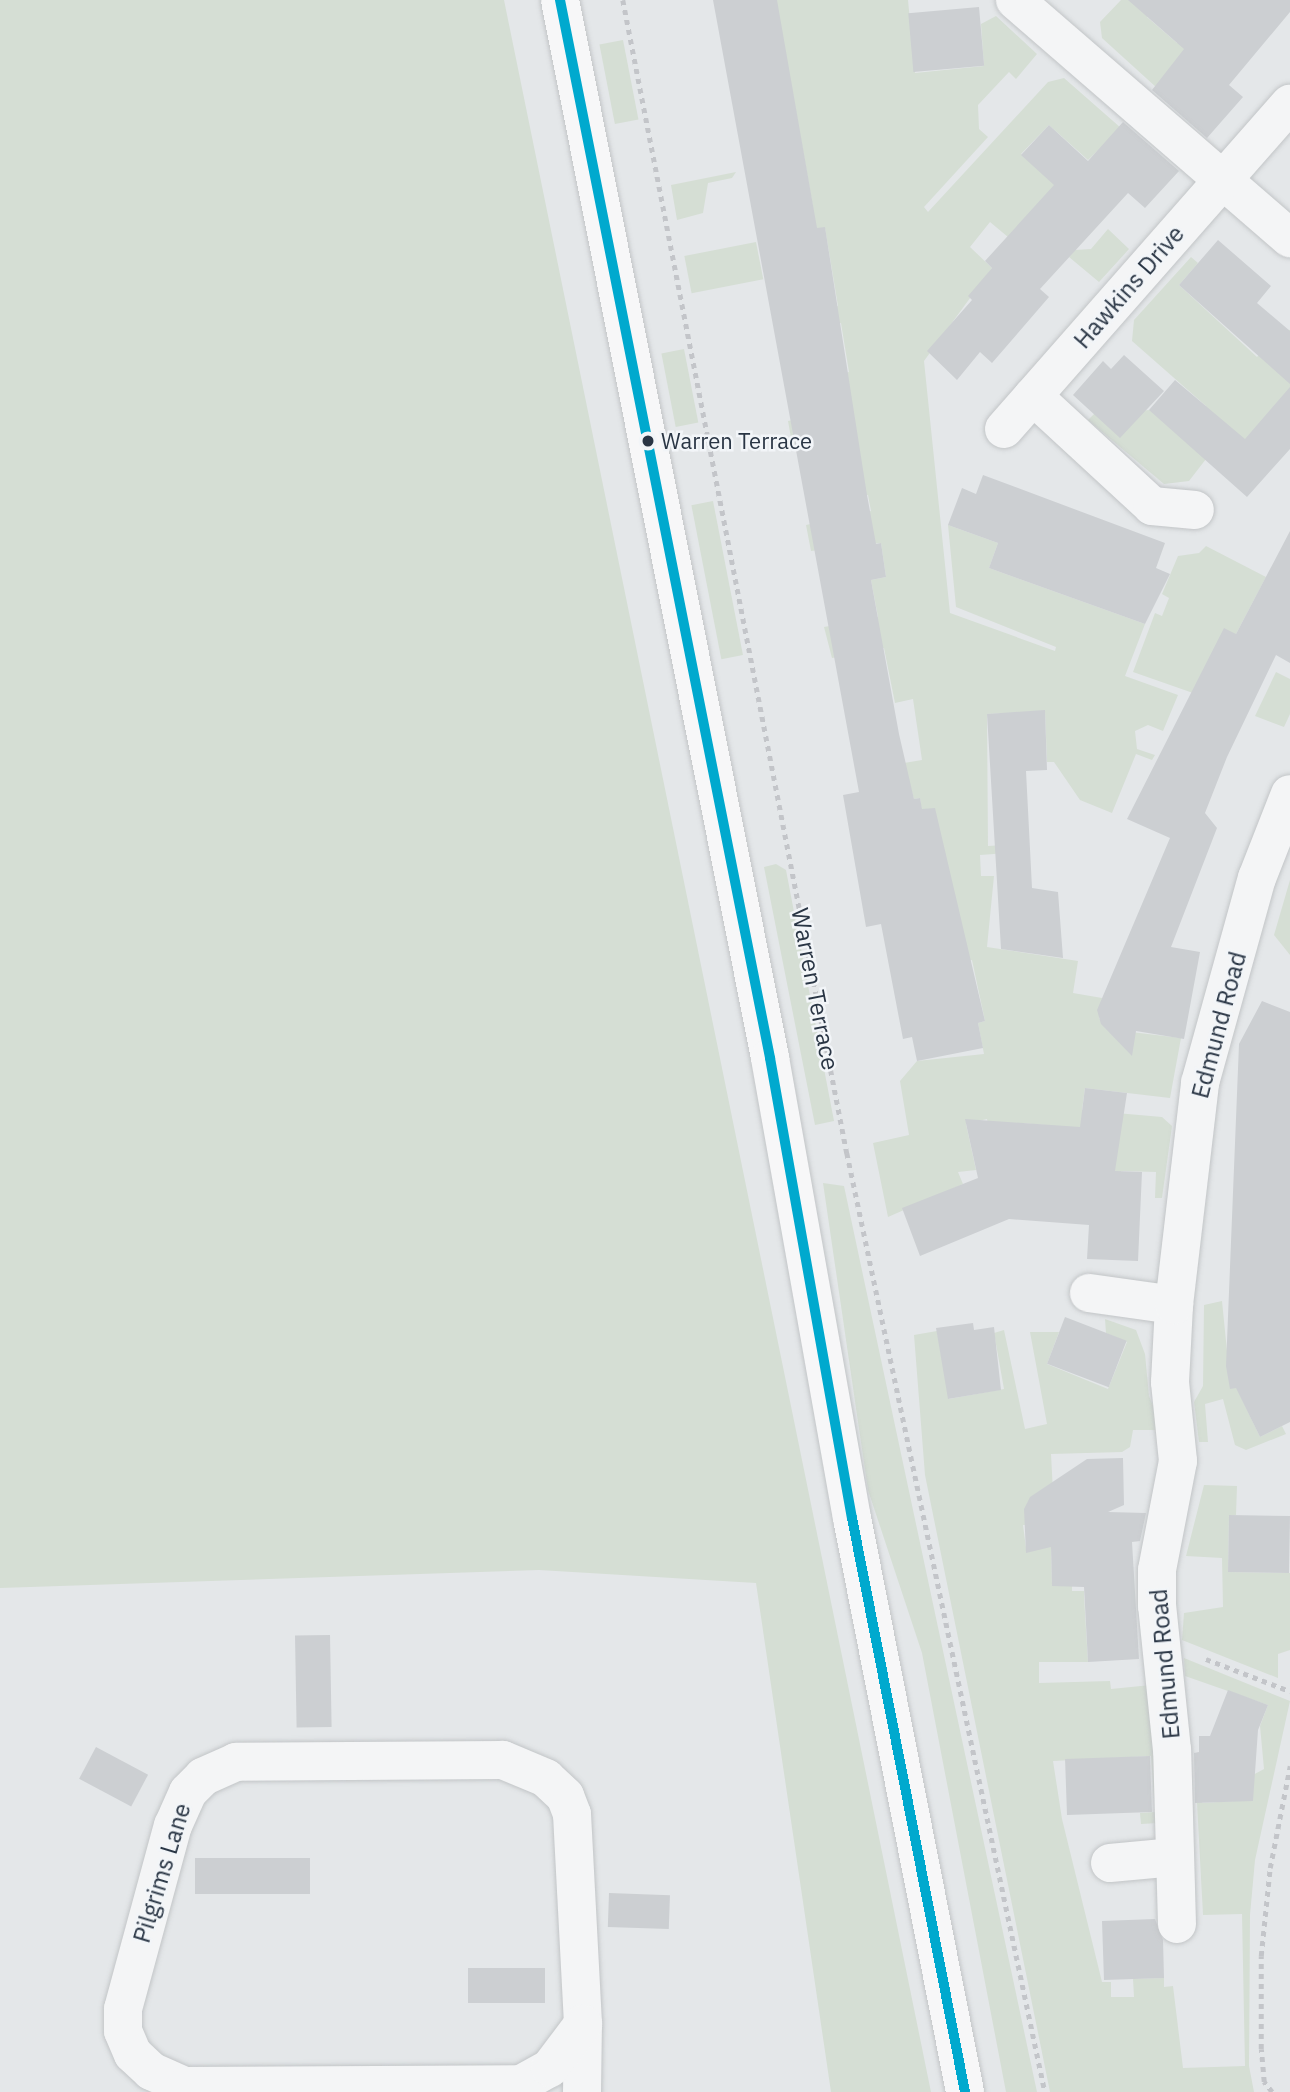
<!DOCTYPE html>
<style>
body{margin:0}
#map{position:relative;width:1290px;height:2092px;overflow:hidden;background:#e4e7e9;font-family:"IBM Plex Sans",sans-serif}
div>[style]{position:absolute}
[style*='--x']{left:calc(var(--x)*1px);top:calc(var(--y)*1px);width:calc(var(--w)*1px);rotate:calc(var(--a)*1deg)}
.green>*{inset:0;background:#d5ded4;transform-origin:0 0}
.building>*{inset:0;background:#cccfd2;transform-origin:0 0}
.path>*{height:4.5px;margin-top:-2.25px;transform-origin:0;background:repeating-linear-gradient(90deg,#c3c5c9 0 5px,transparent 0 10px)}
.roads{filter:drop-shadow(0 0 2px #c2c5c7) drop-shadow(0 0 2px #c2c5c7)}
.minor>*{height:38px;margin:-19px;padding:0 19px;transform-origin:19px;border-radius:19px;background:#f4f5f6}
.major>*{height:38px;margin:-19px;padding:0 19px;transform-origin:19px;border-radius:19px;background:#f7f7f8}
.bus-1>*{height:10px;margin:-5px;padding:0 5px;transform-origin:5px;border-radius:5px;background:#00a9ce}
.dots>*{width:19px;height:19px;translate:-50% -50%;box-sizing:border-box;border:4px solid #f2f5f8;border-radius:50%}
span{translate:-50% -50%;white-space:nowrap;text-align:center;line-height:1.15;-webkit-text-stroke:5px #f2f5f8;paint-order:stroke}
.bus-label{font-size:22px;color:#293544}
.left{translate:0 -50%;text-align:left}
.street-label{font-size:24px;color:#293544}
</style>
<div id="map">
<div class="green">
<i style="clip-path:polygon(0 0,504px 0,931px 2092px,831px 2092px,756px 1583px,539px 1570px,0 1588px)"></i>
<i style="clip-path:polygon(776px 0,908px 0,915px 73px,984px 66px,981px 24px,996px 16px,1037px 54px,1016px 79px,1009px 72px,978px 105px,979px 129px,988px 137px,924px 207px,928px 212px,1048px 82px,1064px 78px,1121px 128px,1088px 160px,1049px 125px,1021px 154px,1057px 183px,1008px 237px,990px 222px,970px 247px,992px 268px,924px 361px,950px 613px,1055px 651px,1056px 647px,956px 607px,948px 525px,998px 543px,989px 568px,1145px 624px,1125px 676px,1178px 695px,1163px 731px,1148px 725px,1135px 731px,1137px 749px,1155px 755px,1152px 760px,1136px 754px,1112px 813px,1080px 800px,1054px 762px,1047px 762px,1045px 711px,987px 714px,988px 846px,1021px 844px,1022px 852px,980px 855px,981px 876px,994px 876px,987px 947px,1078px 961px,1073px 993px,1102px 998px,1099px 1018px,1106px 1029px,1181px 1038px,1170px 1098px,1085px 1088px,1082px 1110px,1162px 1117px,1172px 1126px,1162px 1198px,1155px 1198px,1156px 1172px,1121px 1171px,1120px 1193px,1045px 1125px,1021px 1123px,997px 1163px,987px 1119px,966px 1124px,976px 1170px,958px 1172px,963px 1184px,888px 1217px,873px 1143px,909px 1135px,900px 1081px,917px 1061px,984px 1054px,978px 1023px,985px 1021px,972px 960px,955px 964px,940px 948px,920px 798px,914px 799px,904px 763px,922px 760px,913px 699px,895px 703px,884px 648px,832px 658px,824px 627px,878px 617px,871px 580px,886px 577px,881px 543px,811px 551px,806px 525px,871px 511px,868px 495px,856px 497px,857px 439px,793px 449px,788px 421px,840px 412px,834px 375px,849px 372px,841px 323px,815px 327px,812px 311px,838px 306px,825px 228px,763px 238px,813px 207px)"></i>
<i style="clip-path:polygon(1121px 0,1161px 0,1147px 17px,1177px 43px,1203px 13px,1225px 0,1157px 88px,1102px 38px,1100px 22px)"></i>
<i style="left:623px;top:40px;width:81px;height:24px;rotate:79deg"></i>
<i style="clip-path:polygon(736px 172px,732px 178px,708px 183px,703px 213px,677px 220px,671px 185px)"></i>
<i style="clip-path:polygon(1108px 229px,1129px 249px,1099px 282px,1069px 257px,1075px 250px,1091px 249px)"></i>
<i style="left:756px;top:242px;width:38px;height:73px;rotate:79deg"></i>
<i style="clip-path:polygon(1191px 257px,1198px 263px,1179px 285px,1257px 357px,1280px 329px,1290px 330px,1290px 404px,1282px 445px,1206px 459px,1189px 481px,1164px 484px,1088px 420px,1094px 414px,1206px 406px,1132px 341px,1134px 320px)"></i>
<i style="left:684px;top:349px;width:75px;height:23px;rotate:79deg"></i>
<i style="left:713px;top:501px;width:157px;height:22px;rotate:79deg"></i>
<i style="clip-path:polygon(1206px 546px,1266px 577px,1236px 634px,1193px 693px,1133px 672px,1155px 613px,1162px 616px,1169px 598px,1162px 594px,1178px 556px,1199px 553px)"></i>
<i style="clip-path:polygon(1276px 672px,1290px 679px,1290px 714px,1284px 727px,1255px 716px)"></i>
<i style="clip-path:polygon(776px 864px,786px 870px,834px 1121px,815px 1125px,764px 867px)"></i>
<i style="clip-path:polygon(1290px 880px,1290px 955px,1274px 935px)"></i>
<i style="clip-path:polygon(823px 1183px,844px 1186px,1037px 2092px,1006px 2092px,922px 1653px,868px 1490px)"></i>
<i style="clip-path:polygon(1222px 1301px,1228px 1361px,1238px 1391px,1260px 1437px,1282px 1426px,1286px 1434px,1246px 1450px,1235px 1445px,1223px 1399px,1205px 1404px,1208px 1442px,1199px 1442px,1194px 1402px,1203px 1386px,1204px 1305px)"></i>
<i style="clip-path:polygon(1105px 1319px,1136px 1330px,1145px 1354px,1149px 1396px,1163px 1430px,1133px 1430px,1130px 1447px,1122px 1452px,1051px 1454px,1053px 1492px,1037px 1493px,1027px 1503px,1027px 1510px,1068px 1525px,1023px 1525px,1026px 1548px,1051px 1547px,1052px 1585px,1072px 1585px,1072px 1591px,1084px 1591px,1084px 1596px,1088px 1662px,1039px 1662px,1039px 1683px,1110px 1681px,1111px 1689px,1151px 1685px,1158px 1823px,1141px 1824px,1140px 1813px,1155px 1812px,1151px 1756px,1053px 1761px,1062px 1819px,1102px 1982px,1111px 1982px,1111px 1997px,1134px 1997px,1133px 1979px,1164px 1978px,1164px 1987px,1173px 1986px,1183px 2068px,1245px 2066px,1242px 1914px,1203px 1915px,1196px 1784px,1202px 1803px,1252px 1800px,1251px 1776px,1264px 1769px,1260px 1726px,1268px 1705px,1185px 1676px,1184px 1658px,1290px 1701px,1255px 1860px,1250px 1915px,1249px 2066px,1254px 2092px,1050px 2092px,925px 1475px,914px 1335px,937px 1331px,949px 1399px,1004px 1389px,994px 1333px,1004px 1330px,1025px 1429px,1047px 1424px,1030px 1332px,1059px 1332px,1047px 1364px,1108px 1389px,1127px 1342px,1106px 1333px)"></i>
<i style="clip-path:polygon(1204px 1485px,1237px 1486px,1236px 1515px,1229px 1515px,1228px 1572px,1290px 1573px,1290px 1650px,1278px 1654px,1278px 1678px,1182px 1640px,1184px 1613px,1223px 1607px,1222px 1558px,1186px 1556px)"></i>
</div>
<div class="building">
<i style="clip-path:polygon(713px 0,777px 0,817px 228px,825px 227px,867px 495px,876px 544px,881px 543px,886px 577px,871px 580px,899px 734px,914px 799px,920px 798px,922px 809px,935px 808px,985px 1021px,978px 1023px,983px 1048px,917px 1061px,912px 1037px,903px 1039px,881px 924px,866px 927px,843px 795px,859px 792px)"></i>
<i style="clip-path:polygon(1128px 0,1290px 0,1290px 12px,1229px 85px,1243px 97px,1207px 138px,1152px 90px,1184px 49px)"></i>
<i style="left:979px;top:7px;width:59px;height:71px;rotate:85deg"></i>
<i style="clip-path:polygon(1123px 122px,1179px 171px,1145px 208px,1128px 193px,1040px 289px,1049px 297px,992px 363px,980px 352px,957px 380px,927px 351px,972px 300px,968px 296px,992px 268px,985px 261px,1054px 185px,1021px 155px,1049px 125px,1088px 161px)"></i>
<i style="clip-path:polygon(1218px 240px,1271px 286px,1257px 303px,1290px 331px,1290px 384px,1179px 285px)"></i>
<i style="clip-path:polygon(1124px 355px,1164px 391px,1120px 438px,1073px 395px,1103px 361px,1111px 369px)"></i>
<i style="clip-path:polygon(1175px 380px,1245px 439px,1290px 387px,1290px 449px,1247px 497px,1149px 410px)"></i>
<i style="clip-path:polygon(983px 475px,1165px 543px,1156px 568px,1170px 574px,1145px 624px,989px 568px,998px 543px,948px 525px,962px 488px,976px 494px)"></i>
<i style="clip-path:polygon(1290px 531px,1290px 663px,1276px 655px,1227px 757px,1205px 813px,1217px 828px,1171px 947px,1200px 952px,1184px 1039px,1136px 1031px,1132px 1056px,1101px 1024px,1097px 1010px,1170px 838px,1127px 819px,1224px 628px,1236px 634px)"></i>
<i style="clip-path:polygon(1045px 710px,1047px 770px,1026px 771px,1032px 888px,1058px 892px,1063px 958px,1001px 949px,987px 714px)"></i>
<i style="clip-path:polygon(1262px 1001px,1290px 1012px,1290px 1422px,1260px 1437px,1236px 1388px,1230px 1389px,1226px 1366px,1239px 1044px)"></i>
<i style="clip-path:polygon(1085px 1088px,1127px 1093px,1115px 1171px,1142px 1172px,1138px 1261px,1087px 1259px,1089px 1225px,1009px 1219px,920px 1256px,902px 1208px,978px 1178px,965px 1119px,1080px 1127px)"></i>
<i style="left:1065px;top:1317px;width:66px;height:50px;rotate:21deg"></i>
<i style="clip-path:polygon(973px 1323px,974px 1330px,994px 1327px,1001px 1390px,948px 1399px,936px 1328px)"></i>
<i style="clip-path:polygon(1123px 1458px,1124px 1505px,1108px 1512px,1146px 1513px,1140px 1541px,1132px 1542px,1139px 1659px,1088px 1662px,1084px 1587px,1052px 1586px,1051px 1547px,1026px 1553px,1024px 1509px,1030px 1497px,1087px 1459px)"></i>
<i style="left:1229px;top:1515px;width:61px;height:57px;rotate:1deg"></i>
<i style="left:330px;top:1635px;width:92px;height:35px;rotate:89deg"></i>
<i style="clip-path:polygon(1228px 1690px,1268px 1705px,1258px 1730px,1253px 1801px,1195px 1803px,1194px 1753px,1199px 1752px,1199px 1736px,1210px 1736px)"></i>
<i style="left:96px;top:1747px;width:59px;height:36px;rotate:28deg"></i>
<i style="left:1150px;top:1756px;width:56px;height:85px;rotate:88deg"></i>
<i style="left:310px;top:1858px;width:36px;height:115px;rotate:90deg"></i>
<i style="left:609px;top:1893px;width:61px;height:34px;rotate:2deg"></i>
<i style="clip-path:polygon(1155px 1919px,1163px 1940px,1164px 1978px,1104px 1980px,1102px 1921px)"></i>
<i style="left:545px;top:1968px;width:35px;height:77px;rotate:90deg"></i>
</div>
<div class="path">
<i style="--x:623;--y:0;--w:1175;--a:79.01"></i>
<i style="--x:847;--y:1153;--w:960;--a:78.09"></i>
<i style="--x:1206;--y:1659;--w:90;--a:20.9"></i>
<i style="--x:1272;--y:2092;--w:13;--a:-129"></i>
<i style="--x:1264;--y:2082;--w:33;--a:-95"></i>
<i style="--x:1261;--y:2049;--w:93;--a:-90"></i>
<i style="--x:1261;--y:1956;--w:88;--a:-84.2"></i>
<i style="--x:1270;--y:1868;--w:104;--a:-78.9"></i>
</div>
<div class="roads">
<div class="minor">
<i style="--x:1015;--y:0;--w:364;--a:40.9"></i>
<i style="--x:1033;--y:396;--w:162;--a:42.7"></i>
<i style="--x:1152;--y:506;--w:43;--a:5.3"></i>
<i style="--x:1004;--y:429;--w:433;--a:-48.7"></i>
<i style="--x:1089;--y:1293;--w:86;--a:8"></i>
<i style="--x:1110;--y:1863;--w:65;--a:-5.3"></i>
<i style="--x:1177;--y:1924;--w:174;--a:-91.6"></i>
<i style="--x:1172;--y:1750;--w:145;--a:-95.9"></i>
<i style="--x:1157;--y:1606;--w:36;--a:-90"></i>
<i style="--x:1157;--y:1570;--w:111;--a:-79.1"></i>
<i style="--x:1178;--y:1461;--w:79;--a:-95.8"></i>
<i style="--x:1170;--y:1382;--w:77;--a:-87"></i>
<i style="--x:1174;--y:1305;--w:224;--a:-83.3"></i>
<i style="--x:1200;--y:1083;--w:213;--a:-74.5"></i>
<i style="--x:1257;--y:878;--w:90;--a:-68.6"></i>
<i style="--x:582;--y:2092;--w:68;--a:-89.2"></i>
<i style="--x:583;--y:2024;--w:210;--a:-93"></i>
<i style="--x:572;--y:1814;--w:19;--a:-111"></i>
<i style="--x:565;--y:1796;--w:26;--a:-137"></i>
<i style="--x:546;--y:1778;--w:47;--a:-157.3"></i>
<i style="--x:503;--y:1760;--w:267;--a:179.6"></i>
<i style="--x:236;--y:1762;--w:36;--a:156"></i>
<i style="--x:203;--y:1777;--w:21;--a:135"></i>
<i style="--x:188;--y:1792;--w:36;--a:114"></i>
<i style="--x:173;--y:1825;--w:191;--a:105.2"></i>
<i style="--x:123;--y:2009;--w:22;--a:90"></i>
<i style="--x:123;--y:2031;--w:25;--a:67"></i>
<i style="--x:133;--y:2054;--w:25;--a:43"></i>
<i style="--x:151;--y:2071;--w:37;--a:24"></i>
<i style="--x:185;--y:2086;--w:336;--a:-0.3"></i>
<i style="--x:521;--y:2084;--w:33;--a:-29"></i>
<i style="--x:550;--y:2068;--w:55;--a:-53.1"></i>
</div>
<div class="major">
<i style="--x:560;--y:0;--w:1079;--a:78.77"></i>
<i style="--x:770;--y:1058;--w:467;--a:79.9"></i>
<i style="--x:852;--y:1518;--w:585;--a:78.86"></i>
</div>
</div>
<div class="bus-1">
<i style="--x:560;--y:0;--w:1079;--a:78.77"></i>
<i style="--x:770;--y:1058;--w:467;--a:79.9"></i>
<i style="--x:852;--y:1518;--w:585;--a:78.86"></i>
</div>
<div class="dots">
<i style="left:648px;top:441px;background:#293544"></i>
</div>
<div class="bus-label">
<span class="left" style="left:661px;top:441px">Warren Terrace</span>
</div>
<div class="street-label">
<span style="left:1129px;top:287px;rotate:-49deg">Hawkins Drive</span>
<span style="left:815px;top:989px;rotate:79deg">Warren Terrace</span>
<span style="left:1219px;top:1025px;rotate:-75deg">Edmund Road</span>
<span style="left:1165px;top:1664px;rotate:-95deg">Edmund Road</span>
<span style="left:162px;top:1873px;rotate:-73deg">Pilgrims Lane</span>
</div>
</div>
